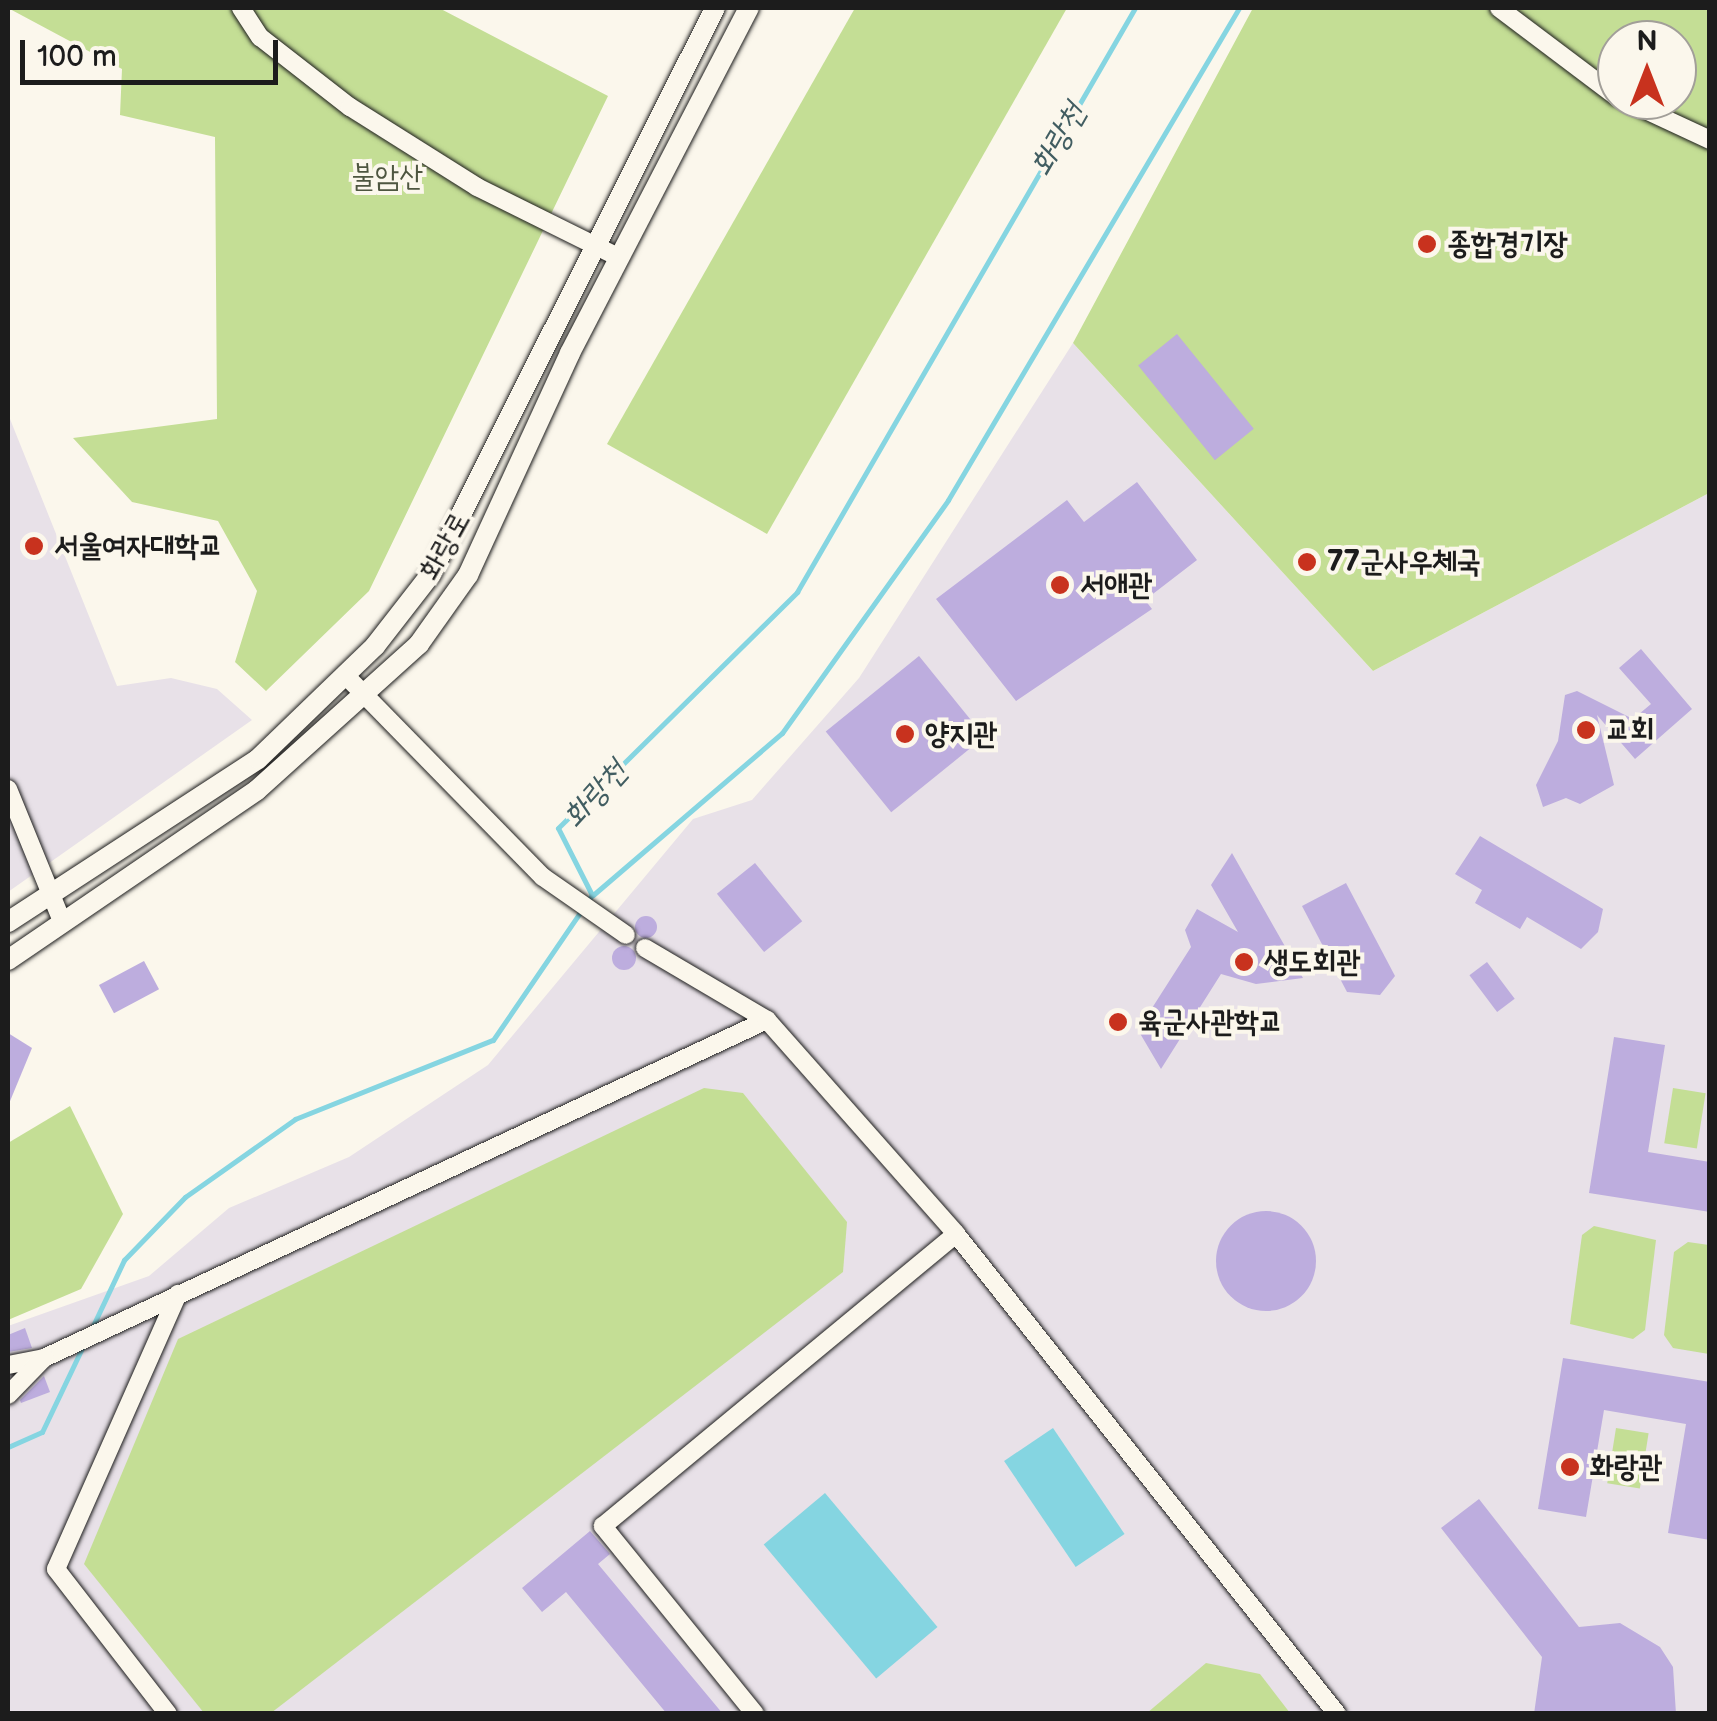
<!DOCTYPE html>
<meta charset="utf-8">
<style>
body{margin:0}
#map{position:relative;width:1717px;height:1721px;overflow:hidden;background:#fbf7ec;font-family:"Balsamiq Sans","Poor Story",sans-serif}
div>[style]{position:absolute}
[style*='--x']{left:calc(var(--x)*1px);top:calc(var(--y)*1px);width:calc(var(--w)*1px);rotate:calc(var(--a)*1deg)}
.built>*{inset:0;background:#e8e1e8}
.green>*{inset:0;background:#c4de95;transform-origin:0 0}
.water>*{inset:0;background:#85d5e1;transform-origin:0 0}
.stream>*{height:5px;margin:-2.5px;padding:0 2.5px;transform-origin:2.5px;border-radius:2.5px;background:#85d5e1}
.building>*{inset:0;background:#bdadde;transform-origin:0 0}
.round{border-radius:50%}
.roads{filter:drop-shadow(0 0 2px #1c1c1c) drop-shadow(0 0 2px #1c1c1c)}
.minor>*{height:18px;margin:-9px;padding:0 9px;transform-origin:9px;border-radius:9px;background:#fbf7ec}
.major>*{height:20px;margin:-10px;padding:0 10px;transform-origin:10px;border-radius:10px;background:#fbf7ec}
.dots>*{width:28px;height:28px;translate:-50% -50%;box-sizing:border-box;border:5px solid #fbf7ec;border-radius:50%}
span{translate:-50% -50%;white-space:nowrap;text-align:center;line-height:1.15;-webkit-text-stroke:8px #fbf7ec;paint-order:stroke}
.park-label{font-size:30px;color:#4e5640}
.poi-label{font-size:30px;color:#1c1c1c;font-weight:700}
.left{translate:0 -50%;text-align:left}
.street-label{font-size:30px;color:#1c1c1c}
.water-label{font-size:32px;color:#415d61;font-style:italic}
.frame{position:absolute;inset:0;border:10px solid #1c1c1c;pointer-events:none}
.north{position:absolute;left:1597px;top:20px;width:100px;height:100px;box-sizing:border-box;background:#fbf7ec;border:2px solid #a29f99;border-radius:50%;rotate:0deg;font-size:28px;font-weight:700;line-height:40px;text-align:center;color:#1c1c1c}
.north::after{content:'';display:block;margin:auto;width:35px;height:45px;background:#c8321e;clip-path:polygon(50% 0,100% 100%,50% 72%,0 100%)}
.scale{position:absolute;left:20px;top:40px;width:258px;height:45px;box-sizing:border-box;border:5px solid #1c1c1c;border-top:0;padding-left:12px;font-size:30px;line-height:35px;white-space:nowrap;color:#1c1c1c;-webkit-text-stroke:8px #fbf7ec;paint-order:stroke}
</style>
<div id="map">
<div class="built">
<i style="clip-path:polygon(1073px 343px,1373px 671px,1709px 493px,1709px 1713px,8px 1713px,8px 1326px,149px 1276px,229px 1208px,349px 1157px,488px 1065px,693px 819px,752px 800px,859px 678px)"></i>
<i style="clip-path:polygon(8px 414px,117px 686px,171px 678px,217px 689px,252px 720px,8px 892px)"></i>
</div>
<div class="green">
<i style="clip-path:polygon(8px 8px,439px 8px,608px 96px,369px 591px,266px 691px,235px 662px,257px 591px,218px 521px,132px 502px,73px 438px,217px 419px,215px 137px,120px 115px,122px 69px)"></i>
<i style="clip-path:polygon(855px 8px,1067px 8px,767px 534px,607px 444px)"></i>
<i style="clip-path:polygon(evenodd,1253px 8px,1709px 8px,1709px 493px,1373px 671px,1073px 343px,1253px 8px,1617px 40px,1677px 40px,1677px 100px,1617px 100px,1617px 40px)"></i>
<i style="clip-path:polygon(704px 1088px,743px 1093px,847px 1222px,843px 1272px,271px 1713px,204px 1713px,84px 1564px,178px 1339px)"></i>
<i style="left:1673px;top:1088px;width:33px;height:56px;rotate:9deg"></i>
<i style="clip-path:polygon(70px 1106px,123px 1214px,81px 1289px,8px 1320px,8px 1143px)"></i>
<i style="clip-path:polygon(1594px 1226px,1656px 1240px,1645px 1330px,1633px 1339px,1570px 1324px,1582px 1235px)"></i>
<i style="clip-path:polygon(1688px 1242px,1709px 1245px,1709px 1354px,1673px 1348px,1664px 1335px,1674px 1252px)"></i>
<i style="left:1616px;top:1428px;width:33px;height:56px;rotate:9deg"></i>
<i style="clip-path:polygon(1206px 1663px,1260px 1674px,1290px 1713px,1147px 1713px)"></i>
</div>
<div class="water">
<i style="left:1053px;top:1428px;width:128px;height:59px;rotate:56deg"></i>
<i style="left:825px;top:1493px;width:175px;height:80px;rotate:50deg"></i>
</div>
<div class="stream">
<i style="--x:593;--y:895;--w:249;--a:-40.6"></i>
<i style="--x:782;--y:733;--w:286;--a:-54.5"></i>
<i style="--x:948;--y:500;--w:572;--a:-59.4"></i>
<i style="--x:90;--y:1332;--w:80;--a:-64.7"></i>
<i style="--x:124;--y:1260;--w:88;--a:-45.9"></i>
<i style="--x:185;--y:1197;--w:135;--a:-35.3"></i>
<i style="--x:295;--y:1119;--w:213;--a:-21.8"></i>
<i style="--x:493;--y:1040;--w:176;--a:-55.7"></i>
<i style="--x:592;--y:895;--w:75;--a:-116.9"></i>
<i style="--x:558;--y:828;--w:336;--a:-44.6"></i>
<i style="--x:797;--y:592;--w:675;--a:-59.94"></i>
<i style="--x:8;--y:1447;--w:37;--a:-24"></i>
<i style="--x:42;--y:1432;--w:95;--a:-64.5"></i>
</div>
<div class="building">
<i style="left:1177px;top:334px;width:122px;height:50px;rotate:51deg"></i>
<i style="clip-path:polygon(1137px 482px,1197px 560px,1145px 600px,1152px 609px,1016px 701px,936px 599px,1067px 500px,1084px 522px)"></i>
<i style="clip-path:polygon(1641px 649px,1692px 709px,1635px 759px,1597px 715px,1614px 785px,1580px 804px,1566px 798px,1543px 807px,1536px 785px,1558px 741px,1565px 695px,1577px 691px,1633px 719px,1651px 704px,1619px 668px)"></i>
<i style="left:919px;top:656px;width:104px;height:120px;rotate:51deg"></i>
<i style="clip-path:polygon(1480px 836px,1603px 909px,1598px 932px,1581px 949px,1527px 917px,1520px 929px,1475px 903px,1482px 890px,1455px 874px)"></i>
<i style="clip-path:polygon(1232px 853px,1303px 978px,1256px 984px,1221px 974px,1161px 1069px,1138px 1030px,1191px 947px,1185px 930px,1197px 909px,1238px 932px,1211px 885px)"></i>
<i style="left:755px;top:863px;width:75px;height:49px;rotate:51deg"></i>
<i style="clip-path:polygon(1346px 883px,1395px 976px,1380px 995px,1347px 992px,1302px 906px)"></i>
<i class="round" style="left:635px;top:916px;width:22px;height:22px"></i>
<i class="round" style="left:612px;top:946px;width:24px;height:24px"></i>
<i style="left:144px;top:961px;width:32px;height:51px;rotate:62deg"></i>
<i style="left:1487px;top:962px;width:46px;height:22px;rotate:53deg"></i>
<i style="clip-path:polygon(8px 1033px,32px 1048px,8px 1106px)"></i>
<i style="clip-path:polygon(1614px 1037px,1665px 1045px,1648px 1152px,1710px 1162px,1710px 1212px,1589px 1193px)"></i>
<i class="round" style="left:1216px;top:1211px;width:100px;height:100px"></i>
<i style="clip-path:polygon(25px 1328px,32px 1348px,8px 1352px,8px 1335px)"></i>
<i style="clip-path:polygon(1563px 1358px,1710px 1382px,1710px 1540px,1668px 1533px,1686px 1424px,1604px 1410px,1586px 1517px,1538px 1509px)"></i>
<i style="clip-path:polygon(44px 1376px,50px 1392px,21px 1403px,20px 1400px)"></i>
<i style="clip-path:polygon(1479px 1499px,1579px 1627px,1620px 1623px,1660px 1647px,1673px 1667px,1676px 1714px,1534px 1714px,1542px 1657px,1441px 1528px)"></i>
<i style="clip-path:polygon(590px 1531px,610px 1554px,598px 1564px,723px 1714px,667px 1714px,566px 1592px,542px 1612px,522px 1588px)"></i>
</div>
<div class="roads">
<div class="minor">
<i style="--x:241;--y:8;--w:35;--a:57"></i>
<i style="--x:260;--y:37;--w:114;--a:37.9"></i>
<i style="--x:350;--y:107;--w:150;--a:32.2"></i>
<i style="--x:477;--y:187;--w:157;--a:26.4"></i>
<i style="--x:1499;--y:8;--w:148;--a:37"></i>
<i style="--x:1624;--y:100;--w:95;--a:24.9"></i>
<i style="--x:346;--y:676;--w:281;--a:45.6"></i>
<i style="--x:543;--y:877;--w:101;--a:34.9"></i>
<i style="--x:8;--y:789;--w:143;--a:67.8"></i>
<i style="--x:645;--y:948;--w:142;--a:30.5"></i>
<i style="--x:8;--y:1365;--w:37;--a:-11"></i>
<i style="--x:44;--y:1358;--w:798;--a:-25.06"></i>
<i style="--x:767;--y:1020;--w:286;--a:48.5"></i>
<i style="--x:956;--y:1234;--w:613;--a:51.56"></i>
<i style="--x:8;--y:1395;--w:52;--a:-45.8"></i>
<i style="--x:168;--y:1714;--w:183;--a:-127.7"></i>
<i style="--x:56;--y:1569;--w:301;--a:-66.1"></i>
<i style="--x:755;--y:1714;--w:242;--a:-129"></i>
<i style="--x:603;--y:1526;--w:458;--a:-39.6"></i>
</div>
<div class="major">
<i style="--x:8;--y:922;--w:298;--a:-33.1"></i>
<i style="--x:258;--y:759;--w:163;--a:-44"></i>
<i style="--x:375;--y:646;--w:91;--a:-52.1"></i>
<i style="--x:431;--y:574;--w:633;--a:-63.35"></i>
<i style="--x:8;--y:960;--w:301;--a:-34.3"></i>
<i style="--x:257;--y:790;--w:218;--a:-42"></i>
<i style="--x:419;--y:644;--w:85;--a:-54.6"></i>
<i style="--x:468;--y:575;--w:244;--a:-65.3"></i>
<i style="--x:570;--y:353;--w:389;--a:-62.6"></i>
</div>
</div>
<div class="dots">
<i style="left:1427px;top:244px;background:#c8321e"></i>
<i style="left:34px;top:546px;background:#c8321e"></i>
<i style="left:1307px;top:562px;background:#c8321e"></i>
<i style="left:1060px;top:585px;background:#c8321e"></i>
<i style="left:1586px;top:730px;background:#c8321e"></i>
<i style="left:905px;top:734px;background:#c8321e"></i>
<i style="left:1244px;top:962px;background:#c8321e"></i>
<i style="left:1118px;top:1022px;background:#c8321e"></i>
<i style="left:1570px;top:1467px;background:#c8321e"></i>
</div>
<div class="park-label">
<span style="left:387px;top:177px">불암산</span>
</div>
<div class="poi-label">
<span class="left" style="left:1447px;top:244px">종합경기장</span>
<span class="left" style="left:54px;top:546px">서울여자대학교</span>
<span class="left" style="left:1327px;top:562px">77군사우체국</span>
<span class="left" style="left:1080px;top:585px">서애관</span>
<span class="left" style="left:1606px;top:730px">교회</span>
<span class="left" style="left:925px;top:734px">양지관</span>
<span class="left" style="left:1264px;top:962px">생도회관</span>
<span class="left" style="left:1138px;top:1022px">육군사관학교</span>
<span class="left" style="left:1590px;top:1467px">화랑관</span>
</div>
<div class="street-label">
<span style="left:445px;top:546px;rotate:-61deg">화랑로</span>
</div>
<div class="water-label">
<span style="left:1059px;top:140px;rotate:-60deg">화랑천</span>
<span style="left:596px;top:795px;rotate:-48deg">화랑천</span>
</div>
<div class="frame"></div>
<div class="north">N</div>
<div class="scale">100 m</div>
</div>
